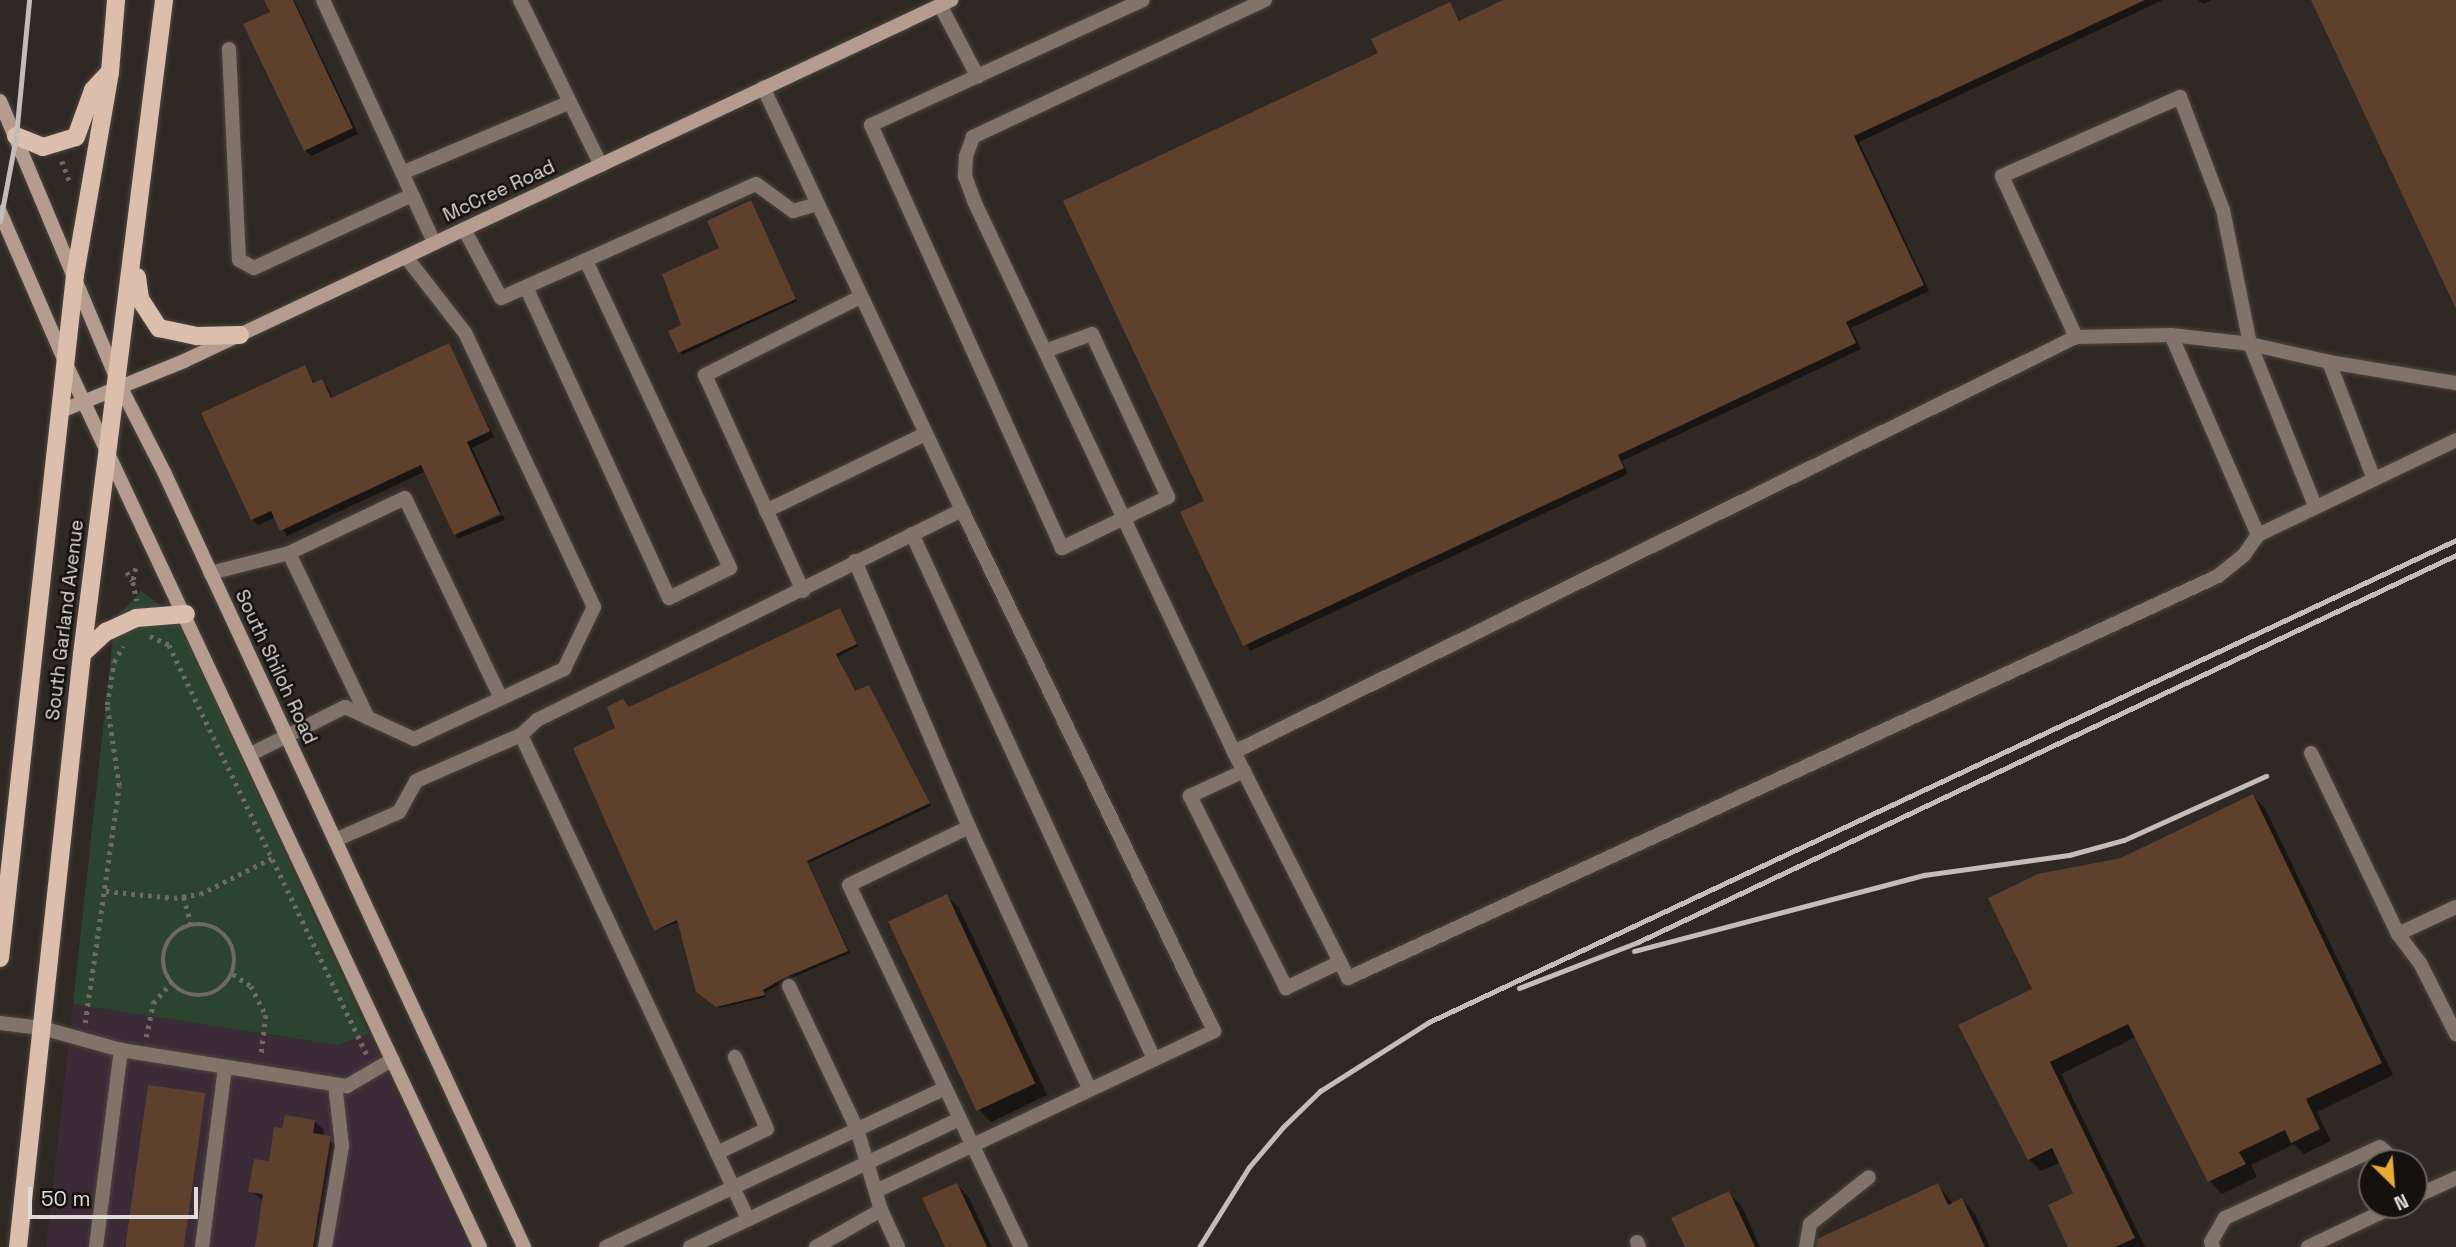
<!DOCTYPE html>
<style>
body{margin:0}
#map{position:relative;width:2456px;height:1247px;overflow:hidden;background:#2f2823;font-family:"Space Grotesk",sans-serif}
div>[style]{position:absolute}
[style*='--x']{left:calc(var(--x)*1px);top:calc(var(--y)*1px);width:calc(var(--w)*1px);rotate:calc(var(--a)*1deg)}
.commercial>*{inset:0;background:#3a2b37}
.green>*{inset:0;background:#2b442f}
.shadow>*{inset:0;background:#0007;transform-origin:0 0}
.building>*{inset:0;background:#5d412d;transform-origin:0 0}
.path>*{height:4.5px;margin-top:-2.25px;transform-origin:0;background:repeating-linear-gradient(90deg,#6f6864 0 3.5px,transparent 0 8.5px)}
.path>.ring{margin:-2.25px;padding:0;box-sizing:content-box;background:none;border:4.5px solid #6f6864;border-radius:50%}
.roads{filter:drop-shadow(0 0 2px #4b4540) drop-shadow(0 0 2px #4b4540)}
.service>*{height:14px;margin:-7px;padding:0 7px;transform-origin:7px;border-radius:7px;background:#82736a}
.minor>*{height:14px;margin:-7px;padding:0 7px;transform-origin:7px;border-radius:7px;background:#82736a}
.secondary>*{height:14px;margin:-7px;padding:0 7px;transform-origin:7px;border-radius:7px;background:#b49d8f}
.primary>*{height:18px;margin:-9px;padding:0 9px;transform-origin:9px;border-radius:9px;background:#dbbeab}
.rail>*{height:5px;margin:-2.5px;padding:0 2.5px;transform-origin:2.5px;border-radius:2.5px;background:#c3bdba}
span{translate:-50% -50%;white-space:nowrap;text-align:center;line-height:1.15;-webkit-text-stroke:5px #14110f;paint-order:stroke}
.street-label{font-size:19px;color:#e0dbd8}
.north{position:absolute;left:2358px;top:1149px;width:70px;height:70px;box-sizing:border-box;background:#14110f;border:2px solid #66625f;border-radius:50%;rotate:155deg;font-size:19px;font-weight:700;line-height:28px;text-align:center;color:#e0dbd8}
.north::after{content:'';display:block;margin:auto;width:24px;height:32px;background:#e8ab37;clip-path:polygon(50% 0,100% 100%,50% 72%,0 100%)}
.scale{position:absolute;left:28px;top:1187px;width:170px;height:32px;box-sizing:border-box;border:4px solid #e0dbd8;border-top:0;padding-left:9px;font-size:21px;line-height:24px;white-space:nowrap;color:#e0dbd8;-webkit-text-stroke:5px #14110f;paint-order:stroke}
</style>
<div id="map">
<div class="commercial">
<i style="clip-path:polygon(73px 1004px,336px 1045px,369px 1034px,468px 1247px,46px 1247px)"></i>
</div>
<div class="green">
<i style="clip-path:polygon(141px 591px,175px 616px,369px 1034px,337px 1045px,73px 1004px,115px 619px)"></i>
</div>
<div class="shadow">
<i style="clip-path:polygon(266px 0,294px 0,358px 134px,311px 156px,305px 150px)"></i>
<i style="clip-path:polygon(1508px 0,2163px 0,1859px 142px,1929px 291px,1851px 328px,1861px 349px,1622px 461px,1628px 474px,1250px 651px,1183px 513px,1206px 502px,1380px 54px,1450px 4px,1461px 22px)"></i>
<i style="clip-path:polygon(2198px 0,2212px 0,2203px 4px)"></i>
<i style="clip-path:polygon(753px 205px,797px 301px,682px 355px,670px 332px,684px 326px,721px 248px)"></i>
<i style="clip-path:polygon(448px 345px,494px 437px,472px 448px,501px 511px,455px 533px,426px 471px,287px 536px,276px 517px,258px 525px,252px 519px,204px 414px,304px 367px,315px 384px,321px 381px,327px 387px,333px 399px)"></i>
<i style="left:503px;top:515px;width:5px;height:51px;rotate:68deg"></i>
<i style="clip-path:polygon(842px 613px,858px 646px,838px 657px,855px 693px,871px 690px,931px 806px,808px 863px,850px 953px,787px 980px,764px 993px,766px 997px,720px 1008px,700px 995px,679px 922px,656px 930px,617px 729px,629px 708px)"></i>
<i style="clip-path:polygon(2253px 796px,2265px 808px,2393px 1075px,2317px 1112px,2331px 1141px,2304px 1154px,2294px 1144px,2251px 1165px,2257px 1177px,2222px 1194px,2210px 1181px,2136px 1037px,2061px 1074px,2145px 1247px,2070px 1247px,2076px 1193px,2061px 1162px,2041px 1171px,2029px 1159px,2034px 990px,2121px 860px)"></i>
<i style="clip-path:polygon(947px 896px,959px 908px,1047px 1095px,991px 1122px,979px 1109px,891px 922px)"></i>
<i style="clip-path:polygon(204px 1095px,182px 1247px,124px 1247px)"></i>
<i style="clip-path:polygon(314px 1121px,324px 1130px,323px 1136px,339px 1147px,323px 1247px,257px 1247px,264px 1201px,250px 1191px,270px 1163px,284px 1130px)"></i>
<i style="clip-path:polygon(957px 1185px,969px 1198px,992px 1247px,947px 1247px)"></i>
<i style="clip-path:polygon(1938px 1185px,1953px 1204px,1962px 1200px,1974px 1212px,1990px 1247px,1832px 1247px)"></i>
<i style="clip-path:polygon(1728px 1193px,1741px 1205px,1760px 1247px,1687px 1247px)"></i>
</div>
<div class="building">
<i style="clip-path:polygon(264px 0,293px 0,353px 128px,304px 151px,243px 24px,270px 12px)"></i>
<i style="clip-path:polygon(1503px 0,2145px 0,1854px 136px,1924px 285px,1846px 322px,1856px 343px,1618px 455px,1624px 468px,1243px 646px,1180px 512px,1204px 501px,1063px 201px,1378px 53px,1371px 39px,1450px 2px,1459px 21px)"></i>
<i style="clip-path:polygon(2311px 0,2456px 0,2456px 309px)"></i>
<i style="clip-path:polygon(751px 200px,796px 299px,678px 353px,668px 331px,681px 325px,662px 274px,719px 248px,707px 221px)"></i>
<i style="clip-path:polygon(449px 343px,490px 431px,467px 442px,500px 514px,454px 535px,421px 465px,280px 531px,271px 511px,251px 520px,201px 413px,305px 365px,313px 383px,322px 379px,331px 398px)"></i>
<i style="clip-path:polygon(840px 608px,857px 644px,836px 654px,855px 691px,869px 685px,930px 803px,807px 861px,848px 951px,784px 978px,763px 990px,765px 995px,716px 1007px,696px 992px,677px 920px,654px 931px,573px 748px,615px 728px,607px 707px,623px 699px,629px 707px)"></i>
<i style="clip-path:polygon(2253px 794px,2382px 1063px,2306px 1099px,2320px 1129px,2291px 1143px,2285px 1130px,2239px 1152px,2246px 1164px,2208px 1182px,2128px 1024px,2050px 1062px,2135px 1238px,2115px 1247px,2068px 1247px,2048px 1205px,2073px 1193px,2052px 1148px,2028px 1160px,1958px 1025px,2032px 989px,1988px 898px,2038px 874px,2121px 858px)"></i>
<i style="left:947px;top:894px;width:209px;height:65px;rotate:65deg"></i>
<i style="left:148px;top:1085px;width:58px;height:164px;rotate:8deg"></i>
<i style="clip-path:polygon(285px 1115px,315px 1120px,313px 1133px,331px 1136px,313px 1247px,255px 1247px,263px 1194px,248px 1192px,254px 1159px,269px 1161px,274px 1127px,282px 1128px)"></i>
<i style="clip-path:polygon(957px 1183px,987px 1247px,945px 1247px,922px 1198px)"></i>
<i style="clip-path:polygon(1938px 1183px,1948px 1205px,1962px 1198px,1985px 1247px,1816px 1247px,1817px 1239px)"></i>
<i style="clip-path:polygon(1729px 1191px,1755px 1247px,1685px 1247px,1671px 1218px)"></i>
</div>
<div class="path">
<i style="--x:62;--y:161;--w:23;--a:70"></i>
<i style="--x:136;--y:568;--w:14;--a:102"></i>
<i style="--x:133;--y:582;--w:19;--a:78"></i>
<i style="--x:127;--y:572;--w:10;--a:61"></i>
<i style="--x:150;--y:636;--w:21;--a:25"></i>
<i style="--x:169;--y:645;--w:457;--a:64.2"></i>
<i style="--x:106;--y:891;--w:68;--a:5.9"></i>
<i style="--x:174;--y:898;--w:26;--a:-9"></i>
<i style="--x:200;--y:894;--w:80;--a:-26.6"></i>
<i style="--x:184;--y:897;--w:29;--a:76"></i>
<i class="ring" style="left:163px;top:924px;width:67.5px;height:67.5px"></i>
<i style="--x:233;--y:974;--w:22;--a:34"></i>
<i style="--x:251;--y:986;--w:33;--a:63"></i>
<i style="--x:266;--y:1015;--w:42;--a:96.8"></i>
<i style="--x:85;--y:1023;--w:239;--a:-81.8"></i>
<i style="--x:119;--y:786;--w:82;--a:-98.4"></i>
<i style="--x:107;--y:705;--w:44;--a:-80.8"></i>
<i style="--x:114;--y:662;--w:18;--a:-61"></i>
<i style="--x:146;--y:1037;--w:35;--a:-78"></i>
<i style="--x:153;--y:1003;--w:27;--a:-48"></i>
</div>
<div class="roads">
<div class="service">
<i style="--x:323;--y:0;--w:267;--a:65.4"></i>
<i style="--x:520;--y:0;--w:184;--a:63.9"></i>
<i style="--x:1265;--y:0;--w:323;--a:154.9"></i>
<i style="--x:973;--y:137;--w:20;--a:110"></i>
<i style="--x:966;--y:156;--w:20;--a:93"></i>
<i style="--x:965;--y:176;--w:27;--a:70"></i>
<i style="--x:974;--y:201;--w:609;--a:64.74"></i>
<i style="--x:1234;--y:752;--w:939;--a:-26.24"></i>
<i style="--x:2076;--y:337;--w:95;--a:-1.2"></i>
<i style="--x:2171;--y:335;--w:80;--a:6.5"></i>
<i style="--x:2250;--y:344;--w:81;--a:12.8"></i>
<i style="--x:2329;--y:362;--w:129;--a:9.4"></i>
<i style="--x:940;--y:5;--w:81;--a:62.2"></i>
<i style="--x:229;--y:49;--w:211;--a:87.3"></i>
<i style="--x:239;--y:260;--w:17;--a:28"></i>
<i style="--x:254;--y:268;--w:174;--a:-24.8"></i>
<i style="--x:402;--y:173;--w:182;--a:-22.9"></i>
<i style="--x:464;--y:229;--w:78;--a:61.8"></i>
<i style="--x:501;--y:298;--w:279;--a:-24.1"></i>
<i style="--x:756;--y:184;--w:46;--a:36.1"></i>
<i style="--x:793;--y:211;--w:25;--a:-16"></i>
<i style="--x:526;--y:287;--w:342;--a:65.3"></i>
<i style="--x:669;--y:598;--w:68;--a:-26.2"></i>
<i style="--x:730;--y:568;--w:340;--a:-115.1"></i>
<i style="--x:2076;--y:337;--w:177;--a:-114.7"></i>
<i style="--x:2002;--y:176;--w:195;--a:-23.9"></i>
<i style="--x:2180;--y:97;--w:121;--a:69.2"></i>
<i style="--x:2223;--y:210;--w:137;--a:78.6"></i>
<i style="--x:2250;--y:344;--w:175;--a:68.1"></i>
<i style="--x:1045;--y:351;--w:50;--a:-19.9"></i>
<i style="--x:1092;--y:334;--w:180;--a:65"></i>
<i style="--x:1168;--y:497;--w:118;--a:154.3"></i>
<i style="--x:1062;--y:548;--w:464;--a:-114.3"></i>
<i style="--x:871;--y:125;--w:299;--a:-24.7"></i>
<i style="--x:2329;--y:362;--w:125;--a:69"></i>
<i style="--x:766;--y:511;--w:177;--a:-25.8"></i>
<i style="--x:912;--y:534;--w:578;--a:65.25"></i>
<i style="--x:2258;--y:535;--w:220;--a:-25.6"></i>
<i style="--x:855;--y:561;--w:289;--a:66.8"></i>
<i style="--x:969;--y:827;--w:133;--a:154.2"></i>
<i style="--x:849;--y:885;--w:401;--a:64.6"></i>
<i style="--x:210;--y:573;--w:81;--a:-14.2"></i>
<i style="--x:803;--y:591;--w:237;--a:-114.4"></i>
<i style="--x:705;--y:375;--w:174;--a:-26.7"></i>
<i style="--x:368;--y:718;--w:183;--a:-115.6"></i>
<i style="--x:289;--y:553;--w:128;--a:-25.4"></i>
<i style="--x:405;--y:498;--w:222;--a:64.4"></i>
<i style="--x:521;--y:735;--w:22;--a:-43"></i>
<i style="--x:537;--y:720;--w:474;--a:-26.3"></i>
<i style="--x:962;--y:510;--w:467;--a:-115.2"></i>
<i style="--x:1234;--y:752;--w:253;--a:63.2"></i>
<i style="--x:1348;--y:978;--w:958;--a:-24.8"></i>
<i style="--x:2218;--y:576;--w:33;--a:-39"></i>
<i style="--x:2244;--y:555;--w:24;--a:-55"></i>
<i style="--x:2258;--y:535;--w:218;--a:-113.5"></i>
<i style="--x:2311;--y:753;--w:201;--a:64.3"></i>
<i style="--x:2398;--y:934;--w:36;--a:53"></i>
<i style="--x:2420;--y:963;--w:80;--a:63.1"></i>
<i style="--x:251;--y:754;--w:105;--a:-26.6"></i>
<i style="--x:345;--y:707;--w:76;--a:24.9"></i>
<i style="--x:414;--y:739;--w:166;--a:-25"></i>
<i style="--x:564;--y:669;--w:69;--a:-64.2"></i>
<i style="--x:594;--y:607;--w:303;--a:-115.2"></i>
<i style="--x:465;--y:333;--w:96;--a:-127.8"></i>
<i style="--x:1244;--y:771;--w:60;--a:155.2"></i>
<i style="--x:1190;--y:796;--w:215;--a:63.4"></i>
<i style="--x:1286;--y:988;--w:60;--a:-25.7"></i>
<i style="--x:969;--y:827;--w:287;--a:65.3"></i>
<i style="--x:335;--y:840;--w:70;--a:-23.6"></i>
<i style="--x:399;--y:812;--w:35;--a:-61"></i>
<i style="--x:416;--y:781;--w:115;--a:-23.7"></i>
<i style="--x:521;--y:735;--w:535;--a:64.87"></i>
<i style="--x:2398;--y:934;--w:64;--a:-25"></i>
<i style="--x:789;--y:986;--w:158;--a:64.6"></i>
<i style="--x:857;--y:1129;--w:84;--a:73.5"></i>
<i style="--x:881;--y:1210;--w:75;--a:150.4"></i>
<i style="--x:0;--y:1023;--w:42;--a:6.8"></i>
<i style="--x:42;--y:1028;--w:82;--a:15.6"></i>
<i style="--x:121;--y:1050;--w:229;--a:9.1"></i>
<i style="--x:347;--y:1086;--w:53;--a:-30.4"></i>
<i style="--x:717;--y:1153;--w:55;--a:-25.6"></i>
<i style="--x:767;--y:1129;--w:79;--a:-114"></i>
<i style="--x:876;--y:1191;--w:374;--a:-25.3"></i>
<i style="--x:1214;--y:1031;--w:579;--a:-115.81"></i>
<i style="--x:881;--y:1210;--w:41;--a:65.3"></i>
<i style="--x:1637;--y:1242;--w:5;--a:68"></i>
<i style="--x:96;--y:1247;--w:199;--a:-82.8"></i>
<i style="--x:202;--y:1247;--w:181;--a:-82.7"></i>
<i style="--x:325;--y:1247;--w:102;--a:-80.4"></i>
<i style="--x:342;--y:1146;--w:62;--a:-96.4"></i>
<i style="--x:606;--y:1247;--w:374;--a:-25.1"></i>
<i style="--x:690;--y:1247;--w:298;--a:-25.4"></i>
<i style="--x:1806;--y:1247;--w:23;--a:-80"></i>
<i style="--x:1810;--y:1224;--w:75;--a:-38.5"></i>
<i style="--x:2213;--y:1247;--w:5;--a:-112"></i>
<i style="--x:2211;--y:1242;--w:28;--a:-60"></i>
<i style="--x:2225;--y:1218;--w:170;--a:-24.6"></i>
<i style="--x:2380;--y:1147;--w:24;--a:42"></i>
</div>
<div class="minor">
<i style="--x:2414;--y:1197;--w:46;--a:-24.3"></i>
<i style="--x:2308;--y:1247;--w:98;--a:-25.3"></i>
</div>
<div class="secondary">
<i style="--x:0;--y:101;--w:307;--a:67.2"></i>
<i style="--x:119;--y:384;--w:99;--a:62.9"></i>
<i style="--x:164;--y:472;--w:855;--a:65.08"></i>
<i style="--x:0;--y:212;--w:166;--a:66.5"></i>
<i style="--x:66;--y:364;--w:975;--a:64.88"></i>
<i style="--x:61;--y:411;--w:133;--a:-22.1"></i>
<i style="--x:184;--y:361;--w:848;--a:-25.2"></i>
</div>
<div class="primary">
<i style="--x:16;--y:136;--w:29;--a:22"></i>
<i style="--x:43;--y:147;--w:34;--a:-17"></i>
<i style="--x:76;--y:137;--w:50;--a:-70.1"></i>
<i style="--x:93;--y:90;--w:25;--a:-47"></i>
<i style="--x:137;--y:277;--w:22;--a:82"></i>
<i style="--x:140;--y:299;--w:35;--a:57"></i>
<i style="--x:159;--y:328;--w:39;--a:12"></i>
<i style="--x:197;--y:336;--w:43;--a:-1.3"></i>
<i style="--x:82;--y:654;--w:33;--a:-43"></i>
<i style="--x:106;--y:632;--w:33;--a:-25"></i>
<i style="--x:136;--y:618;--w:50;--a:-4.6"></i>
<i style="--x:0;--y:958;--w:687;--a:-83.73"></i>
<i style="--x:75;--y:275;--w:206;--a:-80.2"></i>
<i style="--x:110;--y:72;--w:72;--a:-85.2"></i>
<i style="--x:18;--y:1247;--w:596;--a:-83.84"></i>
<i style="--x:82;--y:654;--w:659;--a:-82.85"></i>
</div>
</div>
<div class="rail">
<i style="--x:0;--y:221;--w:86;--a:-79.3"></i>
<i style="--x:16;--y:136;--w:137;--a:-84.5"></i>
<i style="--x:1634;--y:951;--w:300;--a:-14.7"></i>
<i style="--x:1924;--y:875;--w:146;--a:-7.9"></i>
<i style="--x:2069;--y:855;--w:57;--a:-15.3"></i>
<i style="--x:2124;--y:840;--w:156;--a:-24.3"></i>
<i style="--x:1519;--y:988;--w:128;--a:-21.1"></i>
<i style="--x:1638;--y:942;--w:905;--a:-25.32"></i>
<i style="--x:1199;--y:1247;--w:94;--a:-58"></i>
<i style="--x:1249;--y:1167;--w:52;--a:-49.6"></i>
<i style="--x:1283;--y:1127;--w:52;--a:-44.2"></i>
<i style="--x:1320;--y:1091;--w:129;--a:-32.3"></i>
<i style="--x:1429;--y:1022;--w:1134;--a:-25.14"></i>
</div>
<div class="street-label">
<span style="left:499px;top:191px;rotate:-25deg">McCree Road</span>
<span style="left:65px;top:620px;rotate:-83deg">South Garland Avenue</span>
<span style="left:276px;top:667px;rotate:65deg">South Shiloh Road</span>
</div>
<div class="north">N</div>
<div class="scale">50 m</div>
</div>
